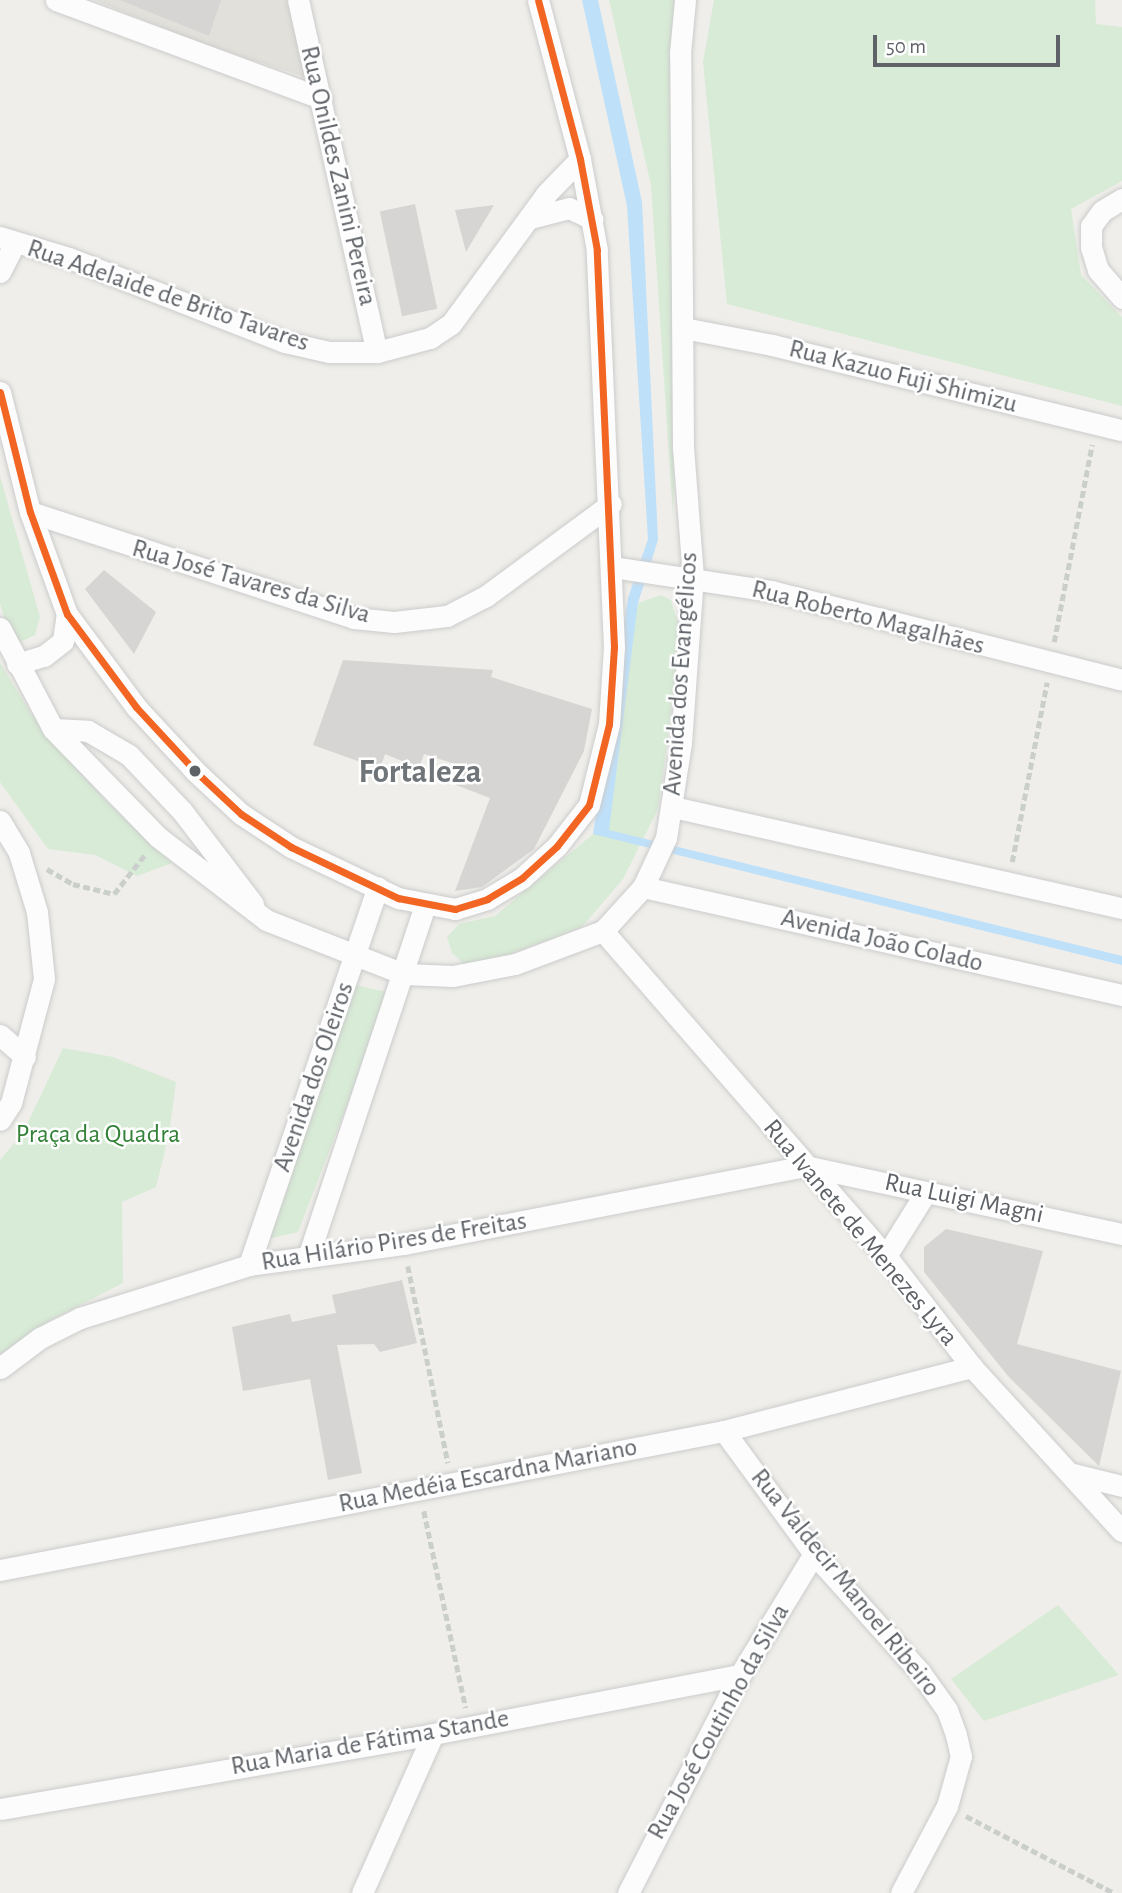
<!DOCTYPE html>
<meta charset="utf-8">
<style>
body{margin:0}
#map{position:relative;width:1122px;height:1893px;overflow:hidden;background:#efeeea;font-family:"Alegreya Sans",sans-serif}
div>[style]{position:absolute}
[style*='--x']{left:calc(var(--x)*1px);top:calc(var(--y)*1px);width:calc(var(--w)*1px);rotate:calc(var(--a)*1deg)}
.education>*{inset:0;background:#e2e0da}
.green>*{inset:0;background:#d8ebd6}
.water>*{inset:0;background:#bfe0f9}
.building>*{inset:0;background:#d6d5d3;transform-origin:0 0}
.path>*{height:4.5px;margin-top:-2.25px;transform-origin:0;background:repeating-linear-gradient(90deg,#cacfcc 0 7px,transparent 0 10.5px)}
.roads{filter:drop-shadow(0 0 2px #cbcccc) drop-shadow(0 0 2px #cbcccc)}
.minor>*{height:21px;margin:-10.5px;padding:0 10.5px;transform-origin:10.5px;border-radius:10.5px;background:#fdfcfc}
.bus-1>*{height:7px;margin:-3.5px;padding:0 3.5px;transform-origin:3.5px;border-radius:3.5px;background:#f26522}
.dots>*{width:19px;height:19px;translate:-50% -50%;box-sizing:border-box;border:4px solid #fff;border-radius:50%}
span{translate:-50% -50%;white-space:nowrap;text-align:center;line-height:1.15;-webkit-text-stroke:5px #fff;paint-order:stroke}
.street-label{font-size:26px;color:#5f6368}
.park-label{font-size:26px;color:#348238}
.district-label{font-size:33px;color:#70757a;font-weight:700}
.scale{position:absolute;left:873px;top:35px;width:187px;height:32px;box-sizing:border-box;border:4px solid #5f6368;border-top:0;padding-left:9px;font-size:21px;line-height:24px;white-space:nowrap;color:#5f6368;-webkit-text-stroke:5px #fff;paint-order:stroke}
</style>
<div id="map">
<div class="education">
<i style="clip-path:polygon(94px 0,287px 0,308px 78px,206px 45px)"></i>
</div>
<div class="green">
<i style="clip-path:polygon(609px 0,688px 0,673px 515px,651px 185px)"></i>
<i style="clip-path:polygon(714px 0,1095px 0,1096px 24px,1122px 27px,1122px 181px,1071px 209px,1081px 275px,1122px 317px,1122px 406px,727px 304px,703px 62px)"></i>
<i style="clip-path:polygon(0 476px,40px 617px,35px 635px,20px 642px,10px 636px,0 604px)"></i>
<i style="clip-path:polygon(661px 595px,671px 600px,680px 630px,669px 730px,658px 809px,623px 879px,582px 927px,511px 954px,465px 965px,452px 953px,447px 937px,459px 924px,495px 916px,593px 834px,617px 736px,638px 603px)"></i>
<i style="clip-path:polygon(0 663px,32px 715px,104px 799px,172px 863px,137px 876px,95px 855px,48px 849px,0 782px)"></i>
<i style="clip-path:polygon(356px 985px,390px 993px,298px 1232px,263px 1240px)"></i>
<i style="clip-path:polygon(63px 1048px,113px 1057px,176px 1082px,169px 1134px,156px 1187px,122px 1202px,123px 1283px,49px 1321px,0 1356px,0 1160px,23px 1133px)"></i>
<i style="clip-path:polygon(1058px 1605px,1119px 1675px,984px 1721px,951px 1679px)"></i>
</div>
<div class="water">
<i style="clip-path:polygon(582px 0,598px 0,642px 202px,658px 540px,638px 603px,609px 830px,1122px 956px,1122px 965px,593px 834px,628px 598px,648px 539px,627px 206px)"></i>
</div>
<div class="building">
<i style="clip-path:polygon(120px 0,221px 0,209px 36px)"></i>
<i style="left:415px;top:204px;width:107px;height:36px;rotate:78deg"></i>
<i style="clip-path:polygon(494px 205px,466px 252px,455px 210px)"></i>
<i style="clip-path:polygon(104px 570px,156px 612px,134px 654px,85px 589px)"></i>
<i style="clip-path:polygon(343px 660px,493px 670px,491px 677px,592px 709px,584px 751px,534px 849px,482px 887px,455px 891px,490px 798px,456px 785px,461px 766px,424px 754px,419px 768px,385px 754px,380px 769px,313px 745px)"></i>
<i style="clip-path:polygon(946px 1229px,1043px 1251px,1017px 1344px,1121px 1371px,1099px 1466px,1008px 1376px,924px 1272px,924px 1247px)"></i>
<i style="clip-path:polygon(402px 1280px,417px 1343px,380px 1352px,374px 1344px,337px 1345px,362px 1473px,328px 1480px,310px 1379px,243px 1391px,232px 1327px,290px 1314px,292px 1322px,336px 1313px,332px 1295px)"></i>
</div>
<div class="path">
<i style="--x:1054;--y:642;--w:201;--a:-79.1"></i>
<i style="--x:1012;--y:862;--w:183;--a:-79"></i>
<i style="--x:47;--y:869;--w:30;--a:30"></i>
<i style="--x:73;--y:884;--w:42;--a:13.7"></i>
<i style="--x:114;--y:894;--w:52;--a:-52"></i>
<i style="--x:408;--y:1266;--w:201;--a:78.5"></i>
<i style="--x:424;--y:1511;--w:201;--a:78"></i>
<i style="--x:966;--y:1816;--w:167;--a:27.5"></i>
</div>
<div class="roads">
<div class="minor">
<i style="--x:56;--y:0;--w:283;--a:20.3"></i>
<i style="--x:298;--y:0;--w:361;--a:77.4"></i>
<i style="--x:1122;--y:199;--w:23;--a:149"></i>
<i style="--x:1102;--y:211;--w:19;--a:126"></i>
<i style="--x:1091;--y:226;--w:21;--a:90"></i>
<i style="--x:1091;--y:247;--w:24;--a:73"></i>
<i style="--x:1098;--y:270;--w:37;--a:49"></i>
<i style="--x:530;--y:218;--w:40;--a:-14.4"></i>
<i style="--x:569;--y:208;--w:26;--a:25"></i>
<i style="--x:0;--y:237;--w:72;--a:16.9"></i>
<i style="--x:69;--y:258;--w:232;--a:21.3"></i>
<i style="--x:285;--y:342;--w:45;--a:12.8"></i>
<i style="--x:329;--y:352;--w:48;--a:0"></i>
<i style="--x:377;--y:352;--w:55;--a:-14.8"></i>
<i style="--x:430;--y:338;--w:25;--a:-34"></i>
<i style="--x:451;--y:324;--w:161;--a:-53.8"></i>
<i style="--x:546;--y:194;--w:49;--a:-45.8"></i>
<i style="--x:0;--y:272;--w:33;--a:-63"></i>
<i style="--x:683;--y:328;--w:91;--a:10.8"></i>
<i style="--x:772;--y:345;--w:360;--a:13.7"></i>
<i style="--x:0;--y:392;--w:124;--a:76"></i>
<i style="--x:30;--y:512;--w:109;--a:70.1"></i>
<i style="--x:67;--y:614;--w:116;--a:53.4"></i>
<i style="--x:136;--y:707;--w:87;--a:47.3"></i>
<i style="--x:195;--y:771;--w:63;--a:43.1"></i>
<i style="--x:241;--y:814;--w:60;--a:33.4"></i>
<i style="--x:291;--y:847;--w:119;--a:25.5"></i>
<i style="--x:398;--y:898;--w:58;--a:10.9"></i>
<i style="--x:455;--y:909;--w:34;--a:-17"></i>
<i style="--x:487;--y:899;--w:41;--a:-31"></i>
<i style="--x:522;--y:878;--w:47;--a:-42.4"></i>
<i style="--x:557;--y:846;--w:52;--a:-52"></i>
<i style="--x:589;--y:805;--w:83;--a:-76.1"></i>
<i style="--x:609;--y:724;--w:77;--a:-86.3"></i>
<i style="--x:614;--y:647;--w:397;--a:-92.5"></i>
<i style="--x:597;--y:250;--w:93;--a:-100.6"></i>
<i style="--x:580;--y:159;--w:164;--a:-104.8"></i>
<i style="--x:30;--y:512;--w:341;--a:18.1"></i>
<i style="--x:354;--y:618;--w:40;--a:5.7"></i>
<i style="--x:394;--y:622;--w:53;--a:-6.5"></i>
<i style="--x:447;--y:616;--w:44;--a:-27.1"></i>
<i style="--x:486;--y:596;--w:155;--a:-36.4"></i>
<i style="--x:612;--y:567;--w:161;--a:8.6"></i>
<i style="--x:771;--y:591;--w:362;--a:14.2"></i>
<i style="--x:0;--y:628;--w:114;--a:62.3"></i>
<i style="--x:53;--y:729;--w:151;--a:45.8"></i>
<i style="--x:158;--y:837;--w:136;--a:37.5"></i>
<i style="--x:266;--y:920;--w:148;--a:21.4"></i>
<i style="--x:404;--y:974;--w:49;--a:2.3"></i>
<i style="--x:453;--y:976;--w:63;--a:-11"></i>
<i style="--x:515;--y:964;--w:94;--a:-20.6"></i>
<i style="--x:603;--y:931;--w:59;--a:-47.7"></i>
<i style="--x:643;--y:887;--w:54;--a:-64.9"></i>
<i style="--x:666;--y:838;--w:96;--a:-81"></i>
<i style="--x:681;--y:743;--w:166;--a:-85.9"></i>
<i style="--x:693;--y:577;--w:129;--a:-94.4"></i>
<i style="--x:683;--y:448;--w:395;--a:-90.4"></i>
<i style="--x:680;--y:53;--w:53;--a:-84.6"></i>
<i style="--x:17;--y:664;--w:28;--a:-17"></i>
<i style="--x:44;--y:656;--w:24;--a:-38"></i>
<i style="--x:63;--y:641;--w:27;--a:-82"></i>
<i style="--x:53;--y:729;--w:35;--a:3"></i>
<i style="--x:88;--y:731;--w:48;--a:30.3"></i>
<i style="--x:129;--y:755;--w:77;--a:46.6"></i>
<i style="--x:182;--y:811;--w:117;--a:52.6"></i>
<i style="--x:673;--y:807;--w:460;--a:12.7"></i>
<i style="--x:0;--y:821;--w:37;--a:59"></i>
<i style="--x:19;--y:853;--w:62;--a:73"></i>
<i style="--x:37;--y:912;--w:67;--a:84"></i>
<i style="--x:44;--y:979;--w:128;--a:104.9"></i>
<i style="--x:11;--y:1103;--w:20;--a:123"></i>
<i style="--x:643;--y:887;--w:491;--a:12.7"></i>
<i style="--x:603;--y:931;--w:431;--a:49"></i>
<i style="--x:886;--y:1256;--w:140;--a:52.2"></i>
<i style="--x:972;--y:1367;--w:222;--a:47.6"></i>
<i style="--x:0;--y:1035;--w:33;--a:41"></i>
<i style="--x:886;--y:1256;--w:75;--a:-58"></i>
<i style="--x:308;--y:1257;--w:370;--a:-71.6"></i>
<i style="--x:249;--y:1265;--w:399;--a:-71.2"></i>
<i style="--x:0;--y:1368;--w:50;--a:-36.9"></i>
<i style="--x:40;--y:1338;--w:45;--a:-26.6"></i>
<i style="--x:80;--y:1318;--w:177;--a:-17.4"></i>
<i style="--x:249;--y:1265;--w:156;--a:-7.7"></i>
<i style="--x:404;--y:1244;--w:409;--a:-11"></i>
<i style="--x:805;--y:1166;--w:324;--a:12.1"></i>
<i style="--x:724;--y:1431;--w:152;--a:53.8"></i>
<i style="--x:814;--y:1554;--w:159;--a:48.1"></i>
<i style="--x:920;--y:1672;--w:47;--a:54.6"></i>
<i style="--x:947;--y:1710;--w:27;--a:70"></i>
<i style="--x:956;--y:1735;--w:22;--a:77"></i>
<i style="--x:961;--y:1756;--w:52;--a:105.6"></i>
<i style="--x:947;--y:1806;--w:98;--a:117.9"></i>
<i style="--x:1073;--y:1474;--w:50;--a:13.8"></i>
<i style="--x:0;--y:1570;--w:737;--a:-10.87"></i>
<i style="--x:724;--y:1431;--w:256;--a:-14.5"></i>
<i style="--x:0;--y:1809;--w:439;--a:-9.8"></i>
<i style="--x:433;--y:1734;--w:313;--a:-10.9"></i>
<i style="--x:362;--y:1893;--w:174;--a:-65.9"></i>
<i style="--x:628;--y:1893;--w:245;--a:-62.8"></i>
<i style="--x:740;--y:1675;--w:142;--a:-58.6"></i>
</div>
</div>
<div class="bus-1">
<i style="--x:0;--y:392;--w:124;--a:76"></i>
<i style="--x:30;--y:512;--w:109;--a:70.1"></i>
<i style="--x:67;--y:614;--w:116;--a:53.4"></i>
<i style="--x:136;--y:707;--w:87;--a:47.3"></i>
<i style="--x:195;--y:771;--w:63;--a:43.1"></i>
<i style="--x:241;--y:814;--w:60;--a:33.4"></i>
<i style="--x:291;--y:847;--w:119;--a:25.5"></i>
<i style="--x:398;--y:898;--w:58;--a:10.9"></i>
<i style="--x:455;--y:909;--w:34;--a:-17"></i>
<i style="--x:487;--y:899;--w:41;--a:-31"></i>
<i style="--x:522;--y:878;--w:47;--a:-42.4"></i>
<i style="--x:557;--y:846;--w:52;--a:-52"></i>
<i style="--x:589;--y:805;--w:83;--a:-76.1"></i>
<i style="--x:609;--y:724;--w:77;--a:-86.3"></i>
<i style="--x:614;--y:647;--w:397;--a:-92.5"></i>
<i style="--x:597;--y:250;--w:93;--a:-100.6"></i>
<i style="--x:580;--y:159;--w:164;--a:-104.8"></i>
</div>
<div class="dots">
<i style="left:195px;top:771px;background:#5f6368"></i>
</div>
<div class="street-label">
<span style="left:338px;top:176px;rotate:77deg">Rua Onildes Zanini Pereira</span>
<span style="left:168px;top:296px;rotate:19deg">Rua Adelaide de Brito Tavares</span>
<span style="left:903px;top:377px;rotate:14deg">Rua Kazuo Fuji Shimizu</span>
<span style="left:251px;top:582px;rotate:16deg">Rua José Tavares da Silva</span>
<span style="left:868px;top:618px;rotate:14deg">Rua Roberto Magalhães</span>
<span style="left:681px;top:674px;rotate:-86deg">Avenida dos Evangélicos</span>
<span style="left:882px;top:941px;rotate:13deg">Avenida João Colado</span>
<span style="left:314px;top:1077px;rotate:-71deg">Avenida dos Oleiros</span>
<span style="left:964px;top:1199px;rotate:12deg">Rua Luigi Magni</span>
<span style="left:860px;top:1233px;rotate:50deg">Rua Ivanete de Menezes Lyra</span>
<span style="left:394px;top:1242px;rotate:-9deg">Rua Hilário Pires de Freitas</span>
<span style="left:488px;top:1476px;rotate:-11deg">Rua Medéia Escardna Mariano</span>
<span style="left:845px;top:1583px;rotate:51deg">Rua Valdecir Manoel Ribeiro</span>
<span style="left:719px;top:1722px;rotate:-61deg">Rua José Coutinho da Silva</span>
<span style="left:370px;top:1743px;rotate:-10deg">Rua Maria de Fátima Stande</span>
</div>
<div class="park-label">
<span style="left:98px;top:1135px">Praça da Quadra</span>
</div>
<div class="district-label">
<span style="left:420px;top:773px">Fortaleza</span>
</div>
<div class="scale">50 m</div>
</div>
